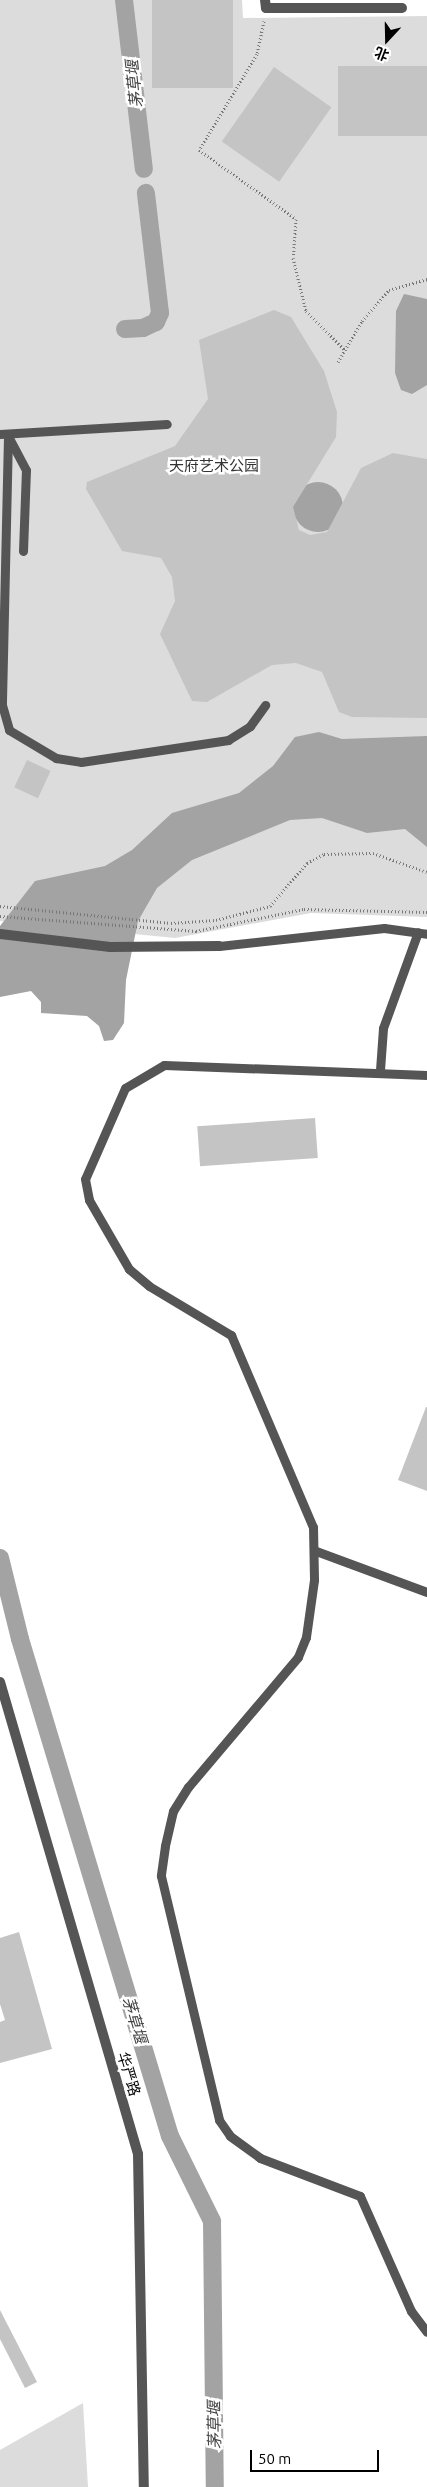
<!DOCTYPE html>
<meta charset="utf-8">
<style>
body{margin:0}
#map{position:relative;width:427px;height:2487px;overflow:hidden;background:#fff;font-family:Ubuntu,"Noto Sans SC",sans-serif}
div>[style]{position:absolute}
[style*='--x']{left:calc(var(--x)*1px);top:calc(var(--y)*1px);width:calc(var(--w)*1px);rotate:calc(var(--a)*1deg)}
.green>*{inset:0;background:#dcdcdc}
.water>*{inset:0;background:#a3a3a3}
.round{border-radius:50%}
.canal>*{height:18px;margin:-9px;padding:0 9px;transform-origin:9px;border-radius:9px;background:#a3a3a3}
.building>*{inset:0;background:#c4c4c4;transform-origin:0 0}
.path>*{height:3px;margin-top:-1.5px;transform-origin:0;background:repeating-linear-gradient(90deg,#777 0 1px,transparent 0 3.5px)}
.service>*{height:9px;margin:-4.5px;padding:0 4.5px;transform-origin:4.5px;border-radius:4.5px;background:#555}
.minor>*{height:10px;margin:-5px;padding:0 5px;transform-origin:5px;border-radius:5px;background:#555}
.tertiary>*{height:10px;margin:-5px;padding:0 5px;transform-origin:5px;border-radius:5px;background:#555}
span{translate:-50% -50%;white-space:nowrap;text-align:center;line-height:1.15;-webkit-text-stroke:5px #fff;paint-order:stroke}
.park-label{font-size:15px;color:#333}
.street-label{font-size:15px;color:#000}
.water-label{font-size:16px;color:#444;font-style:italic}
.north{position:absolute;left:362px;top:15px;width:50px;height:50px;-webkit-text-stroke:4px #fff;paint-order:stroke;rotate:201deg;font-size:14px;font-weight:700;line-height:20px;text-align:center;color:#000}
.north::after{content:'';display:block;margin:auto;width:18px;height:22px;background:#000;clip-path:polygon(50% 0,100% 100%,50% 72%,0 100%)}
.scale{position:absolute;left:250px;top:2450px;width:129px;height:22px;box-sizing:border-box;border:2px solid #000;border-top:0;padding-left:6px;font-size:15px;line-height:18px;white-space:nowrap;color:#000;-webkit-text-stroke:4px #fff;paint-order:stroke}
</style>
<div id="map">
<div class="green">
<i style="clip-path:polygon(0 0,242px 0,243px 18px,427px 16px,427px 917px,311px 913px,175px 938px,0 921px)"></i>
<i style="clip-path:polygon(83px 2403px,88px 2487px,0 2487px,0 2450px)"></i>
</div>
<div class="water">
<i style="clip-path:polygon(404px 294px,427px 299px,427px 385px,412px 394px,401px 390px,395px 373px,396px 311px)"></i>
<i class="round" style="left:293px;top:482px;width:50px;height:50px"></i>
<i style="clip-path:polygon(319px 732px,342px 739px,427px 736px,427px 847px,405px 829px,367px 833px,322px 818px,290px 820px,192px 860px,157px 888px,138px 921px,126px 980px,124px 1023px,113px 1040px,104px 1041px,99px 1026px,87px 1016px,41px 1013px,41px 1002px,31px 991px,0 997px,0 926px,35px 881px,105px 866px,132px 850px,172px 813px,239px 793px,273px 766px,295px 737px)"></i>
</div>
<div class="canal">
<i style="--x:124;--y:0;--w:170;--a:83.3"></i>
<i style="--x:125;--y:329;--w:18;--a:-3"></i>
<i style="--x:143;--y:328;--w:14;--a:-25"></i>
<i style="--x:156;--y:322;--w:10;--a:-66"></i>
<i style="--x:160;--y:313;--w:121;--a:-96.7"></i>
<i style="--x:0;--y:1558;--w:83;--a:76.1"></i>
<i style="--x:20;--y:1639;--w:519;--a:73.21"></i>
<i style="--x:170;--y:2136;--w:95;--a:63.7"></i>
<i style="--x:212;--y:2221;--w:266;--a:89.4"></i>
</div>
<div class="building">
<i style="left:152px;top:0;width:81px;height:88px"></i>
<i style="left:338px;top:66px;width:89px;height:70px"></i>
<i style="left:274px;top:67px;width:70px;height:91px;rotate:35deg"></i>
<i style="clip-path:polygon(274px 310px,291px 317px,324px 371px,337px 412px,336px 437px,293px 507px,299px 530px,310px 535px,327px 532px,361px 468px,393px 453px,427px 459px,427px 718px,352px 717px,339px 712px,322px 672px,296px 663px,272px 665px,207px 702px,192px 701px,160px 634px,175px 601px,172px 577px,161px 558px,122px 551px,86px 489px,87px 482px,175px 446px,208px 399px,199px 340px)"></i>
<i style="left:27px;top:760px;width:26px;height:30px;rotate:25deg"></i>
<i style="left:315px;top:1118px;width:40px;height:118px;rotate:86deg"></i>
<i style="clip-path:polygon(426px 1407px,427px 1407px,427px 1491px,398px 1480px)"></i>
<i style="clip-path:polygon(19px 1932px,52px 2049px,0 2063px,0 2022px,5px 2020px,0 2004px,0 1938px)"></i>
<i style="clip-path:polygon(0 2310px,37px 2382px,25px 2388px,0 2339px)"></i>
</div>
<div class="path">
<i style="--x:264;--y:21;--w:34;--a:102"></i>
<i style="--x:257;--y:54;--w:112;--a:121.1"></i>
<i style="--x:199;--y:150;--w:119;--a:35.4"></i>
<i style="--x:296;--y:219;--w:39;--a:94"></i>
<i style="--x:293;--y:258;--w:55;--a:76.2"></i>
<i style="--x:306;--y:311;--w:55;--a:45"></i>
<i style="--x:338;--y:362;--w:48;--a:-59.7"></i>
<i style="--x:362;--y:321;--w:41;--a:-48.9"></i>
<i style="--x:389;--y:290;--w:40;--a:-16"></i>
<i style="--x:0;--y:906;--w:172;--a:5.7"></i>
<i style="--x:171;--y:923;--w:45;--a:-3.8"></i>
<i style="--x:216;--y:920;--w:56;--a:-14.5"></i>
<i style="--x:270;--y:906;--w:57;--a:-49.3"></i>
<i style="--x:307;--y:863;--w:19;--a:-28"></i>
<i style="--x:324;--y:854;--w:49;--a:-1.2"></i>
<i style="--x:373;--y:853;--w:57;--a:19.4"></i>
<i style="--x:0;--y:916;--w:197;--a:4.4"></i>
<i style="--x:196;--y:931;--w:110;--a:-11.5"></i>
<i style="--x:304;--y:909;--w:123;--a:1.4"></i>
</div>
<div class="service">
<i style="--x:0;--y:434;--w:167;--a:-3.4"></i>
<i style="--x:23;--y:551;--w:81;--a:-87.9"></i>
<i style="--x:26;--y:470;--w:38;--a:-118"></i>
<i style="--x:8;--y:436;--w:269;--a:91.3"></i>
<i style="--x:2;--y:705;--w:26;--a:74"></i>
<i style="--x:9;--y:730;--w:55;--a:30.8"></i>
<i style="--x:56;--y:758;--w:25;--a:9"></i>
<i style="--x:81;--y:762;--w:149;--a:-8.5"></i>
<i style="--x:228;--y:740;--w:26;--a:-32"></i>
<i style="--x:250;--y:726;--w:26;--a:-54"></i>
<i style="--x:219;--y:946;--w:166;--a:-6.2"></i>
<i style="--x:384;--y:928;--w:43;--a:7.9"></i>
<i style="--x:380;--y:1070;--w:42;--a:-85.9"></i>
<i style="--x:383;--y:1028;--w:102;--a:-70"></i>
<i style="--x:427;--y:1075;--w:263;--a:-177.8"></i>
<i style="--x:164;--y:1065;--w:45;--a:149.5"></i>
<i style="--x:125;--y:1088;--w:99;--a:113.7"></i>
<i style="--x:85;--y:1179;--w:21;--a:79"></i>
<i style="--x:89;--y:1200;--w:80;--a:59.9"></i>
<i style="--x:129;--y:1269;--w:26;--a:40"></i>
<i style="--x:149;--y:1286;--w:96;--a:30.9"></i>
<i style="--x:231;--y:1335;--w:209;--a:66.9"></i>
<i style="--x:313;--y:1527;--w:53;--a:88.9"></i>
<i style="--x:314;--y:1580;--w:58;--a:98"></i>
<i style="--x:306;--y:1637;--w:22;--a:112"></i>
<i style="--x:298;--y:1657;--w:170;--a:130.2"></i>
<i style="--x:188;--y:1787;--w:28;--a:122"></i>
<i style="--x:173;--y:1811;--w:36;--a:103"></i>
<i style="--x:165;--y:1846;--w:30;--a:98"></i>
<i style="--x:161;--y:1876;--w:251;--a:76.6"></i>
<i style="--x:219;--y:2120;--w:19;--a:55"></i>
<i style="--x:230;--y:2136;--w:37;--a:36"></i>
<i style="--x:260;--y:2158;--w:107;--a:20.8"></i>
<i style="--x:360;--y:2196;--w:126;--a:66.1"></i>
<i style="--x:411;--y:2311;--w:26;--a:53"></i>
<i style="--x:316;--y:1551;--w:118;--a:20.3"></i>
</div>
<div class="minor">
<i style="--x:265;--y:0;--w:8;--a:83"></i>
<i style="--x:266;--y:8;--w:136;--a:0"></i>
<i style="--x:0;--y:934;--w:111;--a:6.7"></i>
<i style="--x:110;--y:947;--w:109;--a:-0.5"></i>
</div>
<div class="tertiary">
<i style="--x:0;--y:1682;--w:492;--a:73.7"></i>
<i style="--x:138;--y:2154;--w:333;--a:89"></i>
</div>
<div class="park-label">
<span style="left:214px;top:466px">天府艺术公园</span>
</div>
<div class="street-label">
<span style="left:129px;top:2074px;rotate:73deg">华严路</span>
</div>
<div class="water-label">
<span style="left:134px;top:84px;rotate:-96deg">茅草堰</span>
<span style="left:135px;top:2020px;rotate:73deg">茅草堰</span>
<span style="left:214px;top:2425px;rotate:-91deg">茅草堰</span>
</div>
<div class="north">北</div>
<div class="scale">50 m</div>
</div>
